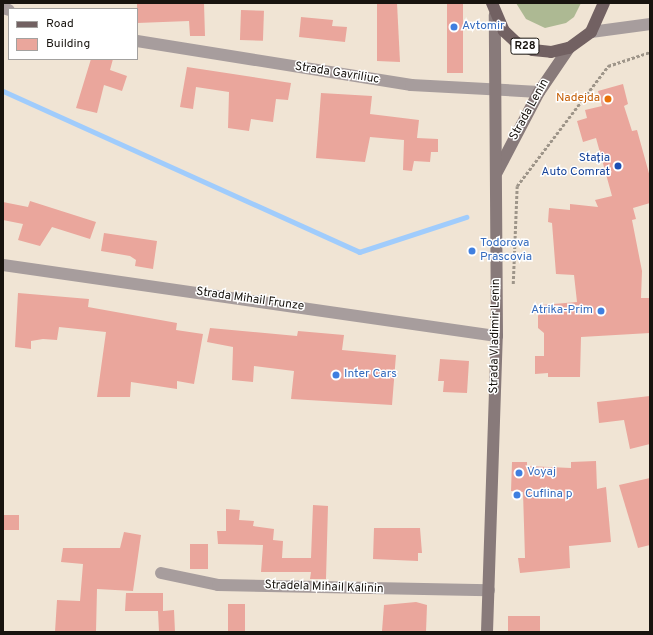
<!DOCTYPE html>
<meta charset="utf-8">
<style>
body{margin:0}
#map{position:relative;width:653px;height:635px;overflow:hidden;background:#f0e4d4;font-family:Overpass,sans-serif}
div>[style]{position:absolute}
[style*='--x']{left:calc(var(--x)*1px);top:calc(var(--y)*1px);width:calc(var(--w)*1px);rotate:calc(var(--a)*1deg)}
.green>*{inset:0;background:#adb993}
.stream>*{height:5px;margin:-2.5px;padding:0 2.5px;transform-origin:2.5px;border-radius:2.5px;background:#a0ccfc}
.building>*{inset:0;background:#eaa69c;transform-origin:0 0}
.path>*{height:2.5px;margin-top:-1.25px;transform-origin:0;background:repeating-linear-gradient(90deg,#9e9589 0 3px,transparent 0 5px)}
.minor>*{height:12px;margin:-6px;padding:0 6px;transform-origin:6px;border-radius:6px;background:#a79d9d}
.tertiary>*{height:12px;margin:-6px;padding:0 6px;transform-origin:6px;border-radius:6px;background:#a79d9d}
.secondary>*{height:12px;margin:-6px;padding:0 6px;transform-origin:6px;border-radius:6px;background:#887a7a}
.primary>*{height:12px;margin:-6px;padding:0 6px;transform-origin:6px;border-radius:6px;background:#726162}
.dots>*{width:11px;height:11px;translate:-50% -50%;box-sizing:border-box;border:2px solid #fff;border-radius:50%}
span{translate:-50% -50%;white-space:nowrap;text-align:center;line-height:1.15;-webkit-text-stroke:3px #fff;paint-order:stroke}
.shield-label span{padding:1px 3px;background:#fff;border:1px solid;border-radius:3px;-webkit-text-stroke-width:0}
.shield-label{font-size:11px;color:#18140f;font-weight:700}
.shop-label{font-size:12px;color:#366cbe}
.left{translate:0 -50%;text-align:left}
.right{translate:-100% -50%;text-align:right}
.street-label{font-size:12px;color:#18140f}
.food-label{font-size:12px;color:#c56008}
.transit-label{font-size:12px;color:#164399}
.frame{position:absolute;inset:0;border:4px solid #18140f;pointer-events:none}
.legend{position:absolute;left:8px;top:8px;width:130px;height:52px;box-sizing:border-box;background:#fff;border:1px solid #a3a19f;margin:0;padding:5px 7px;list-style:none;font-size:12px;color:#18140f}
.legend li{display:flex;align-items:center;gap:8px;height:20px}
.legend b{width:20px;border:1px solid #a3a19f}
</style>
<div id="map">
<div class="green">
<i style="clip-path:polygon(516px 3px,581px 3px,574px 17px,566px 23px,545px 28px,526px 19px)"></i>
</div>
<div class="stream">
<i style="--x:3;--y:91;--w:391;--a:24.3"></i>
<i style="--x:359;--y:252;--w:113;--a:-18.1"></i>
</div>
<div class="building">
<i style="clip-path:polygon(137px 3px,204px 3px,205px 36px,190px 36px,189px 21px,137px 23px)"></i>
<i style="clip-path:polygon(377px 3px,397px 3px,400px 62px,377px 61px)"></i>
<i style="left:447px;top:3px;width:16px;height:70px"></i>
<i style="left:241px;top:10px;width:23px;height:30px;rotate:2deg"></i>
<i style="clip-path:polygon(301px 17px,333px 20px,332px 26px,347px 27px,345px 42px,299px 37px)"></i>
<i style="clip-path:polygon(91px 59px,113px 59px,110px 70px,127px 76px,122px 91px,104px 85px,97px 113px,76px 108px)"></i>
<i style="clip-path:polygon(187px 67px,291px 83px,288px 100px,276px 99px,273px 122px,251px 119px,249px 131px,228px 128px,229px 92px,196px 87px,193px 109px,180px 107px)"></i>
<i style="clip-path:polygon(623px 84px,628px 104px,624px 106px,632px 131px,637px 130px,650px 177px,650px 203px,633px 208px,636px 219px,632px 220px,642px 271px,641px 298px,650px 298px,650px 333px,581px 337px,580px 377px,548px 377px,548px 373px,535px 374px,535px 356px,544px 356px,544px 333px,538px 328px,538px 316px,542px 305px,577px 302px,574px 275px,556px 274px,552px 223px,548px 222px,549px 208px,570px 210px,570px 204px,598px 207px,595px 200px,612px 196px,596px 138px,583px 142px,577px 121px,587px 118px,585px 110px,602px 106px,598px 91px)"></i>
<i style="clip-path:polygon(321px 93px,372px 96px,370px 114px,419px 120px,417px 138px,438px 139px,438px 152px,431px 152px,430px 162px,414px 161px,412px 171px,403px 170px,404px 140px,370px 137px,365px 162px,316px 158px)"></i>
<i style="clip-path:polygon(30px 201px,96px 222px,90px 239px,52px 227px,40px 246px,18px 240px,23px 224px,3px 220px,3px 202px,28px 207px)"></i>
<i style="clip-path:polygon(104px 233px,157px 241px,153px 269px,135px 266px,136px 260px,130px 256px,101px 251px)"></i>
<i style="clip-path:polygon(18px 293px,89px 299px,88px 307px,177px 323px,176px 330px,203px 334px,194px 384px,177px 381px,177px 389px,131px 382px,130px 397px,97px 397px,106px 332px,59px 327px,57px 340px,43px 339px,31px 341px,31px 349px,15px 347px)"></i>
<i style="clip-path:polygon(210px 328px,297px 336px,298px 331px,344px 335px,342px 350px,396px 355px,392px 405px,291px 399px,294px 371px,254px 366px,253px 382px,232px 380px,233px 347px,207px 342px)"></i>
<i style="clip-path:polygon(440px 359px,469px 361px,467px 393px,443px 392px,444px 381px,438px 381px)"></i>
<i style="clip-path:polygon(650px 396px,650px 444px,630px 449px,624px 420px,599px 423px,597px 402px)"></i>
<i style="clip-path:polygon(596px 461px,597px 489px,606px 487px,611px 542px,569px 546px,570px 568px,520px 573px,518px 558px,525px 558px,523px 492px,511px 491px,512px 462px,527px 462px,527px 466px,571px 468px,571px 462px)"></i>
<i style="clip-path:polygon(650px 478px,650px 545px,638px 548px,619px 485px)"></i>
<i style="clip-path:polygon(313px 505px,328px 506px,326px 579px,310px 579px,311px 572px,261px 572px,263px 545px,218px 544px,217px 531px,226px 531px,226px 509px,240px 510px,239px 520px,254px 521px,253px 526px,274px 529px,273px 540px,283px 541px,282px 558px,311px 558px)"></i>
<i style="left:3px;top:515px;width:16px;height:15px"></i>
<i style="clip-path:polygon(374px 528px,420px 528px,422px 553px,418px 553px,418px 561px,373px 559px)"></i>
<i style="clip-path:polygon(124px 532px,141px 535px,133px 591px,97px 589px,96px 632px,55px 632px,57px 600px,80px 601px,83px 564px,61px 562px,63px 548px,120px 548px)"></i>
<i style="left:190px;top:544px;width:18px;height:25px"></i>
<i style="clip-path:polygon(126px 593px,163px 593px,163px 611px,174px 610px,175px 632px,159px 632px,158px 611px,125px 611px)"></i>
<i style="clip-path:polygon(416px 602px,427px 605px,426px 632px,382px 631px,384px 605px)"></i>
<i style="left:228px;top:604px;width:17px;height:28px"></i>
<i style="left:540px;top:616px;width:16px;height:32px;rotate:90deg"></i>
</div>
<div class="path">
<i style="--x:513;--y:284;--w:98;--a:-87.7"></i>
<i style="--x:517;--y:186;--w:151;--a:-52.8"></i>
<i style="--x:608;--y:66;--w:44;--a:-18.4"></i>
</div>
<div class="minor">
<i style="--x:3;--y:8;--w:6;--a:18"></i>
<i style="--x:137;--y:41;--w:278;--a:9.1"></i>
<i style="--x:411;--y:85;--w:128;--a:3.1"></i>
<i style="--x:3;--y:265;--w:499;--a:8.2"></i>
<i style="--x:161;--y:573;--w:58;--a:11.9"></i>
<i style="--x:218;--y:585;--w:271;--a:1.1"></i>
</div>
<div class="tertiary">
<i style="--x:591;--y:32;--w:60;--a:-7.7"></i>
</div>
<div class="secondary">
<i style="--x:497;--y:172;--w:90;--a:-62.3"></i>
<i style="--x:539;--y:92;--w:53;--a:-55.7"></i>
<i style="--x:487;--y:632;--w:296;--a:-88.1"></i>
<i style="--x:497;--y:336;--w:321;--a:-90.4"></i>
</div>
<div class="primary">
<i style="--x:492;--y:3;--w:30;--a:67"></i>
<i style="--x:504;--y:31;--w:18;--a:43"></i>
<i style="--x:517;--y:43;--w:17;--a:24"></i>
<i style="--x:533;--y:50;--w:18;--a:6"></i>
<i style="--x:551;--y:52;--w:18;--a:-13"></i>
<i style="--x:569;--y:48;--w:27;--a:-36"></i>
<i style="--x:591;--y:32;--w:32;--a:-66"></i>
</div>
<div class="dots">
<i style="left:454px;top:27px;background:#3f7fe0"></i>
<i style="left:608px;top:99px;background:#e8710a"></i>
<i style="left:618px;top:166px;background:#1a4fb4"></i>
<i style="left:472px;top:251px;background:#3f7fe0"></i>
<i style="left:601px;top:311px;background:#3f7fe0"></i>
<i style="left:336px;top:375px;background:#3f7fe0"></i>
<i style="left:519px;top:473px;background:#3f7fe0"></i>
<i style="left:517px;top:495px;background:#3f7fe0"></i>
</div>
<div class="shield-label">
<span style="left:525px;top:46px">R28</span>
</div>
<div class="shop-label">
<span class="left" style="left:462px;top:27px">Avtomir</span>
<span class="left" style="left:480px;top:251px">Todorova<br>Prascovia</span>
<span class="right" style="left:593px;top:311px">Atrika-Prim</span>
<span class="left" style="left:344px;top:375px">Inter Cars</span>
<span class="left" style="left:527px;top:473px">Voyaj</span>
<span class="left" style="left:525px;top:495px">Cuflina p</span>
</div>
<div class="street-label">
<span style="left:337px;top:74px;rotate:9deg">Strada Gavriliuc</span>
<span style="left:530px;top:110px;rotate:-61deg">Strada Lenin</span>
<span style="left:250px;top:300px;rotate:8deg">Strada Mihail Frunze</span>
<span style="left:496px;top:336px;rotate:-89deg">Strada Vladimir Lenin</span>
<span style="left:324px;top:588px;rotate:2deg">Stradela Mihail Kalinin</span>
</div>
<div class="food-label">
<span class="right" style="left:600px;top:99px">Nadejda</span>
</div>
<div class="transit-label">
<span class="right" style="left:610px;top:166px">Stația<br>Auto Comrat</span>
</div>
<div class="frame"></div>
<ul class="legend">
<li><b style="height:5px;background:#726162"></b>Road</li>
<li><b style="height:11px;background:#eaa69c"></b>Building</li>
</ul>
</div>
